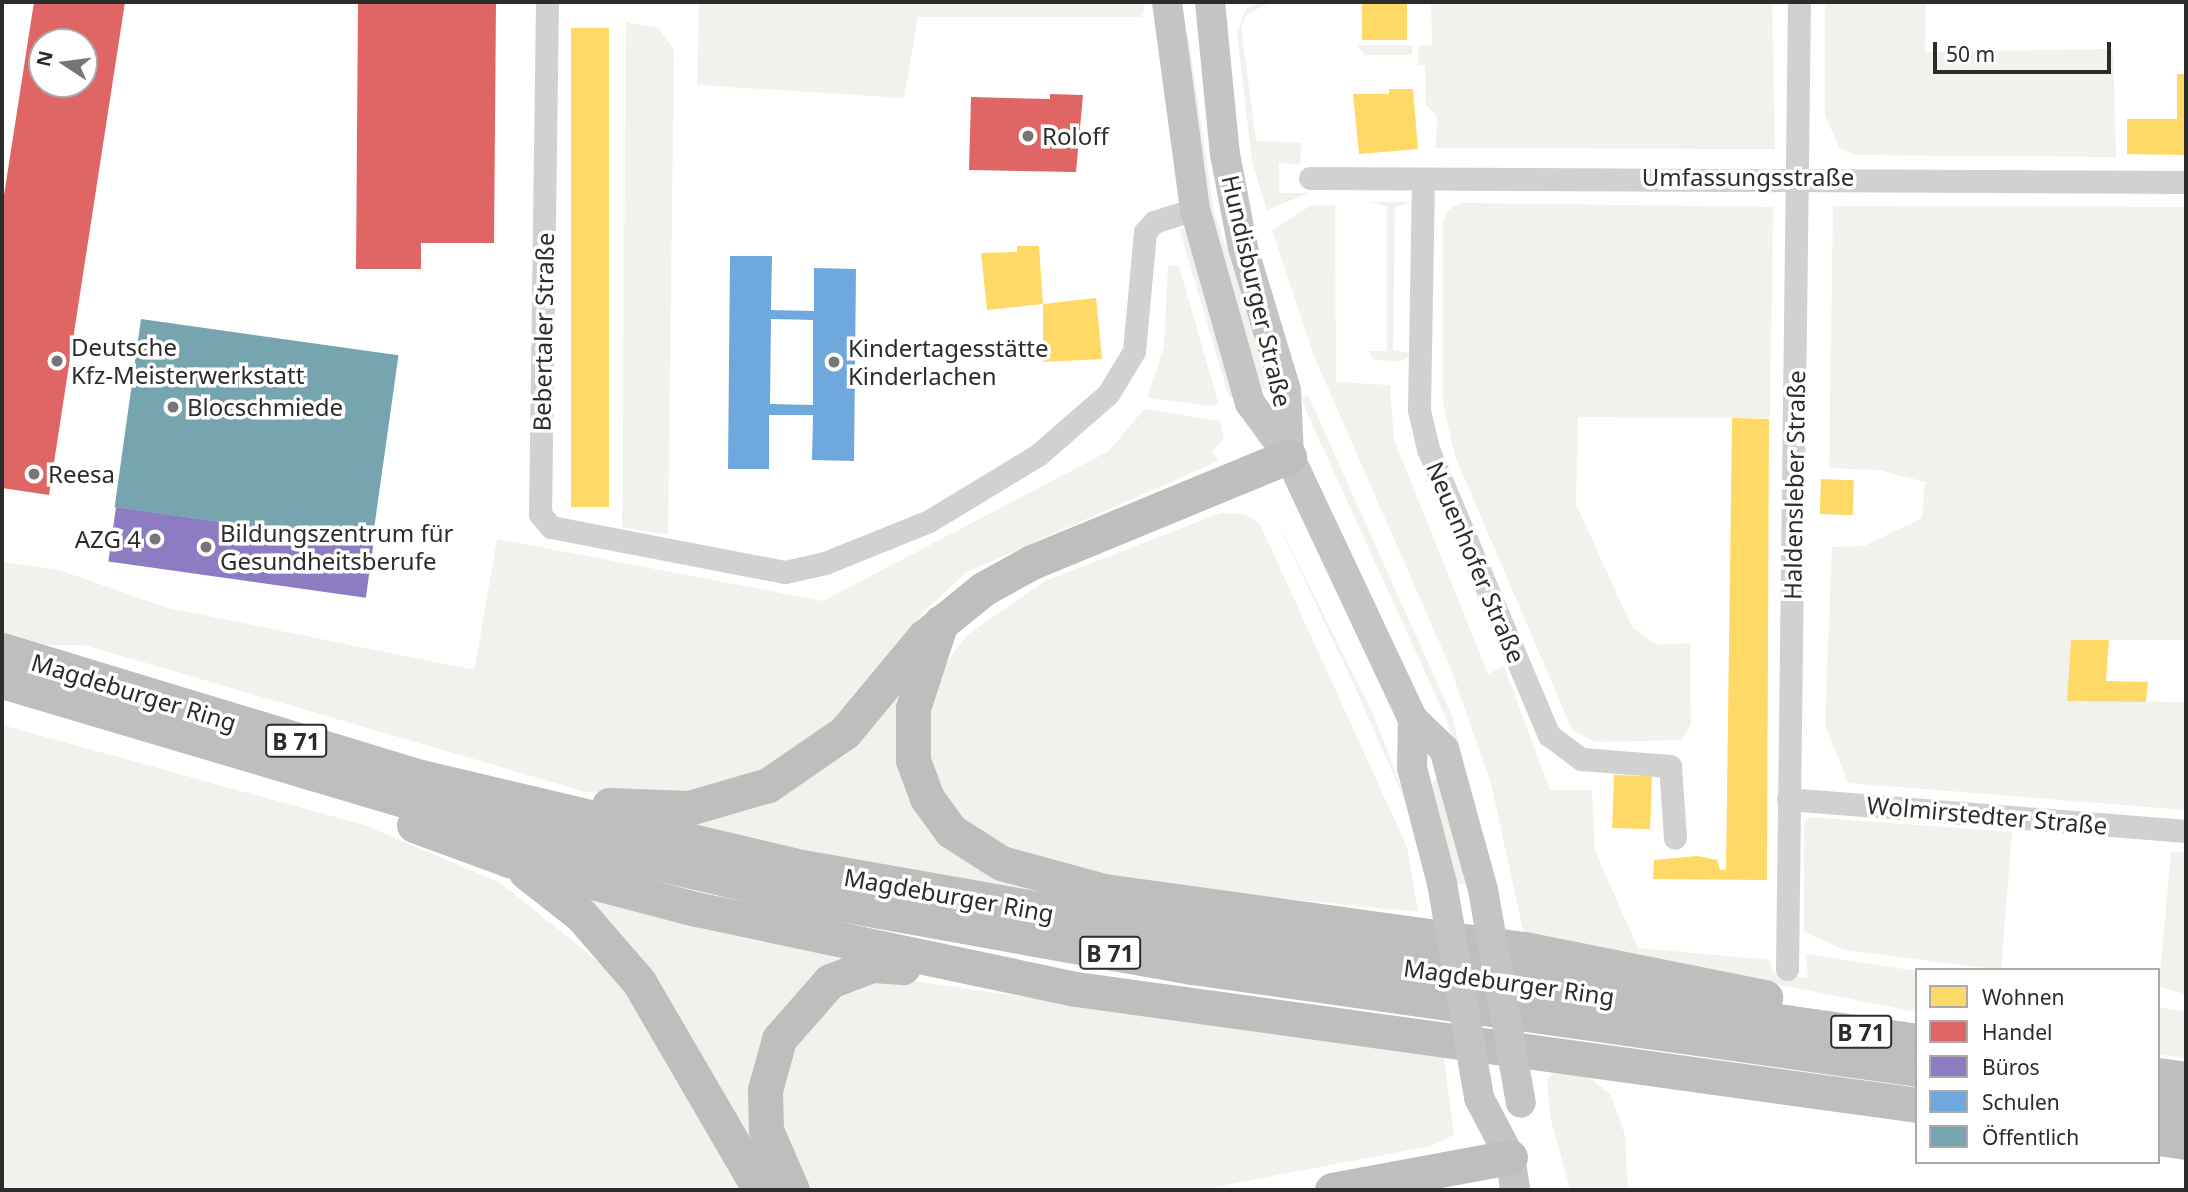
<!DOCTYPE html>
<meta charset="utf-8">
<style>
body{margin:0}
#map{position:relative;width:2188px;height:1192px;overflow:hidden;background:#fff;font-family:"Noto Sans",sans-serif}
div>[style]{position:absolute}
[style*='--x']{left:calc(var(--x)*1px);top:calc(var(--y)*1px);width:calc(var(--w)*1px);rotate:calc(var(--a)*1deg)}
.green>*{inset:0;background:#eff3eb}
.homes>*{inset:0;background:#ffd966;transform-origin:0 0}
.shops>*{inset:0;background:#e06666}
.offices>*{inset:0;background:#8e7cc3;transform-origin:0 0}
.schools>*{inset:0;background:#6fa8dc}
.public>*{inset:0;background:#76a5af;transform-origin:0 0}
.minor>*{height:23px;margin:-11.5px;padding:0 11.5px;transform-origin:11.5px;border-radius:11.5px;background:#d1d1d1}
.major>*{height:30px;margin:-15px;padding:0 15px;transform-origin:15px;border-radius:15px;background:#c4c4c4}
.highway>*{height:35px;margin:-17.5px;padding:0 17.5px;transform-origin:17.5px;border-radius:17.5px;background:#bebebe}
.major-bridge>*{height:30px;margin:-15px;padding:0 15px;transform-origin:15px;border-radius:15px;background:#c4c4c4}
.dots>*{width:19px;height:19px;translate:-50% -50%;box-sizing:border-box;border:4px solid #fff;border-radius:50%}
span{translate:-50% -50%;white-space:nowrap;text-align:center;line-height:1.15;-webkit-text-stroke:7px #fff;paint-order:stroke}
.shield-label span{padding:2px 5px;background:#fff;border:2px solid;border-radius:5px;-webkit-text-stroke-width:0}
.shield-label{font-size:23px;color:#2c2c2c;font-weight:700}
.poi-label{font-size:24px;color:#2c2c2c}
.left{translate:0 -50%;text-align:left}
.right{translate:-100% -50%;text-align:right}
.street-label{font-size:24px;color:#2c2c2c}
.frame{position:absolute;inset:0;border:4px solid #2c2c2c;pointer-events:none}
.legend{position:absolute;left:1915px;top:968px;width:245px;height:196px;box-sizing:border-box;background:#fff;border:2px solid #ababab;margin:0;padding:9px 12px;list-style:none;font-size:21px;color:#2c2c2c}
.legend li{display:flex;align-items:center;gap:14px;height:35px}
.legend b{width:35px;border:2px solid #ababab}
.north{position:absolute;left:28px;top:28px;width:70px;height:70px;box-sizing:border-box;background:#fff;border:2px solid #ababab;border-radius:50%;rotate:283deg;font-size:19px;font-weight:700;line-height:28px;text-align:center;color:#2c2c2c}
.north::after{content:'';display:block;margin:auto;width:24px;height:32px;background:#767676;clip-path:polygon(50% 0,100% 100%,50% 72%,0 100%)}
.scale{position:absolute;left:1933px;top:42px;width:178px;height:32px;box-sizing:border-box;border:4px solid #2c2c2c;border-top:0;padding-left:9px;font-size:21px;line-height:24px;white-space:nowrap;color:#2c2c2c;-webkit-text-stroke:5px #fff;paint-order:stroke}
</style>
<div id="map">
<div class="green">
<i style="clip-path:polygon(699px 2px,1143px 2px,1144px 9px,1142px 17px,918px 17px,904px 98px,697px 85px)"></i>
<i style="clip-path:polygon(1261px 2px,1272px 2px,1247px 14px,1241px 27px,1256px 141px,1301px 143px,1300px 164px,1279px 163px,1279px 193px,1309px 193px,1267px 210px,1252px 162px,1237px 32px,1246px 9px)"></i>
<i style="clip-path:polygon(1431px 2px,1772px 2px,1775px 149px,1436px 148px,1437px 118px,1426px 104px,1425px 65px,1418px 65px,1418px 46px,1432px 45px)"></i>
<i style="clip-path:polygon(1825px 2px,1926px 2px,1925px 52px,2113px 49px,2116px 157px,1856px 155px,1839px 148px,1825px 115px)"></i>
<i style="clip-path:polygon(626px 22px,658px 28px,674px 50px,668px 535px,622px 527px)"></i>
<i style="clip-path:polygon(1188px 33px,1214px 212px,1273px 387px,1259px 390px,1216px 245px,1182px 34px)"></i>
<i style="clip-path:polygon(1356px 45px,1412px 45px,1412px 55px,1365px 55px)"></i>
<i style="clip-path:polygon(1369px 202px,1412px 202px,1395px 207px,1393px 350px,1411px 353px,1402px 361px,1373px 360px,1369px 351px,1387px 351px,1387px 207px)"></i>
<i style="clip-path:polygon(1461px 203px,1773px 207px,1770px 418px,1578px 417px,1576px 504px,1632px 627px,1657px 645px,1690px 643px,1691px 724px,1682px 740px,1595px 742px,1572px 730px,1455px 456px,1443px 403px,1443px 222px,1448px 210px)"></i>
<i style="clip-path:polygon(1335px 205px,1336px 382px,1390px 385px,1394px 440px,1488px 674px,1504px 666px,1550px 790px,1592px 790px,1595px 851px,1638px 948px,1770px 960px,1773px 973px,1808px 978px,1806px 954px,1917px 971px,1917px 1012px,1524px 935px,1491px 783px,1450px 667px,1314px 356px,1272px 230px,1310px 206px)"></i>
<i style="clip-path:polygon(1833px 206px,2186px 207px,2186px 640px,2071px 640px,2067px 701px,2186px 702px,2186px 810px,1848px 783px,1825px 725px,1832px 547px,1864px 546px,1922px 518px,1925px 482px,1879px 470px,1829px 468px)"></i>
<i style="clip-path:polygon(1179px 228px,1187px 229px,1236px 398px,1229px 397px)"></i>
<i style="clip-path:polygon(1168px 265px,1179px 266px,1218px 402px,1213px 406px,1147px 398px,1164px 347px)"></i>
<i style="clip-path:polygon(1308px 395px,1452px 716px,1477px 812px,1446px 718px,1306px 411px,1301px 397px)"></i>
<i style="clip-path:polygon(1144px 409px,1220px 421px,1224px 439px,1212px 451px,1218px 461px,967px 572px,923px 612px,886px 667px,802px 753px,709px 792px,586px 792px,84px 645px,40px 645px,2px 632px,2px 562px,59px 570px,168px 608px,469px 669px,475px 667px,497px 539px,823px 601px,1109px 451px)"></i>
<i style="clip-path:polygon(1221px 513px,1245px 514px,1260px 524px,1407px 847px,1418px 912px,1103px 880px,983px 841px,945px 798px,928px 747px,928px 713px,946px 664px,966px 636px,1045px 581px)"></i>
<i style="clip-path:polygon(1273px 513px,1374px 716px,1417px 829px,1360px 698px)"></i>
<i style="clip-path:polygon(898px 694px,942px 841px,985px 872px,1041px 894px,942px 883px,669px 822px)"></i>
<i style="clip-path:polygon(2px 725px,364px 825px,499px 882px,615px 975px,743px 1190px,2px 1190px)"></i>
<i style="clip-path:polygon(1440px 776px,1468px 885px,1456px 883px,1432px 783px)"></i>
<i style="clip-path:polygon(1810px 817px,2012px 832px,2001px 970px,1844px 950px,1804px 931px,1804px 822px)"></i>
<i style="clip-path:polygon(2171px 852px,2186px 852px,2186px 994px,2159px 987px)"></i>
<i style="clip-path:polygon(569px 888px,853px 953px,808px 983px,762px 1158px)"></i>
<i style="clip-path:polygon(894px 978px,1444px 1058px,1454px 1135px,1430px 1146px,1200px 1190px,807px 1190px,778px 1120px,783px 1065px,813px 1012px,849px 985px)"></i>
<i style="clip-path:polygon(2158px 1007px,2186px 1012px,2186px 1058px,2158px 1054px)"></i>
<i style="clip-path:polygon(1554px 1073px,1587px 1076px,1611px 1095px,1625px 1135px,1628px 1190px,1570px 1190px,1550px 1116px,1547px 1079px)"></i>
</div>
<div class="homes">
<i style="left:1362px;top:2px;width:45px;height:38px"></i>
<i style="left:571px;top:28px;width:38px;height:479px"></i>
<i style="clip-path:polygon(2177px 74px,2186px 74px,2186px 155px,2127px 154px,2127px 119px,2177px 119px)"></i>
<i style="clip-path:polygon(1389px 89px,1413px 89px,1418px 149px,1359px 154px,1353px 94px,1389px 94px)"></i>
<i style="clip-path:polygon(1017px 246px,1039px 246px,1043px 304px,1096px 298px,1102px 359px,1043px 362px,1043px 304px,987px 310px,981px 253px,1017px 252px)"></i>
<i style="clip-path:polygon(1732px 418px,1769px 419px,1767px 880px,1653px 879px,1654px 860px,1697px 856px,1717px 860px,1720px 870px,1726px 870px)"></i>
<i style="left:1821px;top:479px;width:33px;height:35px;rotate:2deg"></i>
<i style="clip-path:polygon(2071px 640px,2109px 640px,2106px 681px,2148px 682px,2146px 702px,2067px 701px)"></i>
<i style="left:1614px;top:775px;width:38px;height:53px;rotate:2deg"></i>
</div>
<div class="shops">
<i style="clip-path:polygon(evenodd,34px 2px,125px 2px,49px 495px,2px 488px,2px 208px,34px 2px,42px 42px,84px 42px,84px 84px,42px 84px,42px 42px)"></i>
<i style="clip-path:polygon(358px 2px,496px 2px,494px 243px,421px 243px,421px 269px,356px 269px)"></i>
<i style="clip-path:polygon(1050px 94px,1083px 95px,1076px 172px,969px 170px,971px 97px,1050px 99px)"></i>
</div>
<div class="offices">
<i style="left:116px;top:507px;width:260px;height:55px;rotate:8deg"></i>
</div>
<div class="schools">
<i style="clip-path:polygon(evenodd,730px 256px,772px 256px,771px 310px,814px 311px,814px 268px,856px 269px,854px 461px,812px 460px,813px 415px,769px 415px,769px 469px,728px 469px,730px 256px,771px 319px,813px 320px,813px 405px,770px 404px,771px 319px)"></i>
</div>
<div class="public">
<i style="left:141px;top:319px;width:260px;height:190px;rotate:8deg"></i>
</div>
<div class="minor">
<i style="--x:547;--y:2;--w:512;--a:90.78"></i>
<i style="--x:540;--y:514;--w:17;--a:50"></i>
<i style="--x:551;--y:527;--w:238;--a:10.9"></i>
<i style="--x:785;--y:572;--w:41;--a:-12.7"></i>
<i style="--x:825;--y:563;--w:112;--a:-22"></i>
<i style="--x:929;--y:521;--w:127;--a:-31.2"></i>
<i style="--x:1038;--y:455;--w:93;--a:-41.1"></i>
<i style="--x:1108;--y:394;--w:50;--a:-58.8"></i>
<i style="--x:1134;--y:351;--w:120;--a:-84.7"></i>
<i style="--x:1145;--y:232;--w:13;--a:-48"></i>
<i style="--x:1154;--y:222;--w:43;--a:-17.6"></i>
<i style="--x:1310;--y:178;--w:876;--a:0.26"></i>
<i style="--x:1423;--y:180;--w:230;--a:91"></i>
<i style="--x:1419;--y:410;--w:40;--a:77"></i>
<i style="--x:1428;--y:449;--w:311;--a:67.1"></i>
<i style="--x:1549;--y:735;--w:40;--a:37"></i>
<i style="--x:1581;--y:759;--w:89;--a:4.5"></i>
<i style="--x:1670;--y:766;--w:72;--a:86"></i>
<i style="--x:1788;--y:799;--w:399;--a:4.6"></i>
<i style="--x:1787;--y:969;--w:967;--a:-89.29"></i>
</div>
<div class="major">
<i style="--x:1167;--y:2;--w:209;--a:82.3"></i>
<i style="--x:1195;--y:209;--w:202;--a:74.2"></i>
<i style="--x:1250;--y:403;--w:66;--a:53.7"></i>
<i style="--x:1289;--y:456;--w:291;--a:64.8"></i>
<i style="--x:1413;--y:719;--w:43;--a:44.1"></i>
<i style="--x:1444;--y:749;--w:146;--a:74.5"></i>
<i style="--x:1210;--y:2;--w:153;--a:84.4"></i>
<i style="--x:1225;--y:154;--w:96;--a:79.2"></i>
<i style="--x:1243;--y:248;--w:148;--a:73.2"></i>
<i style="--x:1286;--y:390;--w:66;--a:87.4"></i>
<i style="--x:1413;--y:719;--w:49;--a:91.2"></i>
<i style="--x:1412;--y:768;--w:119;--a:75.4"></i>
<i style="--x:1479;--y:1098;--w:67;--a:62.3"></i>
<i style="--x:1510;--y:1157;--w:33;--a:81"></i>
</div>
<div class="highway">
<i style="--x:941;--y:622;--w:90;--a:108"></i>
<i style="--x:913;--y:708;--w:52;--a:90"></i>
<i style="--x:913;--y:760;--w:40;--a:69.8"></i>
<i style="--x:927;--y:798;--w:41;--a:54"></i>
<i style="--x:951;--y:831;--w:59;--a:32.6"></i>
<i style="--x:1001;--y:863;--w:107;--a:15.2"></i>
<i style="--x:1104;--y:891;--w:424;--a:7.9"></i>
<i style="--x:1524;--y:949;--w:246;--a:11.3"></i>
<i style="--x:2;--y:650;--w:438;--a:16.9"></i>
<i style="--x:421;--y:777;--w:391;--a:13.3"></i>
<i style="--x:802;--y:867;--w:415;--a:10"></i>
<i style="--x:1211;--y:939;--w:713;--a:8.22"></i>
<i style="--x:2;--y:681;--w:467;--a:16.5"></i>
<i style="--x:450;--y:814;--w:362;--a:13.3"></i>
<i style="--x:802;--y:897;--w:396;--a:10.2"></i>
<i style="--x:1192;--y:967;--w:732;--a:8.01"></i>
<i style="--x:609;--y:805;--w:80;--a:2.1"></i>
<i style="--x:689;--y:808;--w:82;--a:-16.2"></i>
<i style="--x:768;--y:785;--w:93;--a:-34.5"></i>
<i style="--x:845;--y:732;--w:124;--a:-50.3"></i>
<i style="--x:924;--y:637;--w:76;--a:-39.1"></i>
<i style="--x:983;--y:589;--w:56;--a:-28.9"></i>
<i style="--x:1032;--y:562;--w:278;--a:-22.4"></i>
<i style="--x:414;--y:825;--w:101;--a:20.2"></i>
<i style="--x:509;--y:860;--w:193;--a:14.7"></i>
<i style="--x:696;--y:909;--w:388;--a:11.9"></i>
<i style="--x:1076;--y:989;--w:849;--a:7.85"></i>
<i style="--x:526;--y:872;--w:70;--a:38"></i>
<i style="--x:581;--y:915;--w:89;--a:49.1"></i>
<i style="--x:639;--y:982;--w:241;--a:59.8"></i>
<i style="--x:2158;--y:1075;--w:28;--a:8"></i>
<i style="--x:2158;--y:1103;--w:28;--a:8"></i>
<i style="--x:2158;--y:1138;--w:28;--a:8"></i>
<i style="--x:792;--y:1190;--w:65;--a:-113.4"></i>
<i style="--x:766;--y:1130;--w:40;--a:-91.4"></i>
<i style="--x:765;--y:1090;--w:53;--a:-74.6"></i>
<i style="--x:779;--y:1039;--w:77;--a:-48.7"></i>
<i style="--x:830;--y:981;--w:45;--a:-20.9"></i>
<i style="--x:872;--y:965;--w:31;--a:4"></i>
<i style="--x:1332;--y:1190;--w:181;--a:-10.5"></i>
</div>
<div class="major-bridge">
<i style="--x:1442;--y:883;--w:218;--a:80.2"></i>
<i style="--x:1483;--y:890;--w:216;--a:79.9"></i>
</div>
<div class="dots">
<i style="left:1028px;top:136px;background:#767676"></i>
<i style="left:57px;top:361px;background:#767676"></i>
<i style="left:834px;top:362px;background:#767676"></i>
<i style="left:173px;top:407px;background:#767676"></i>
<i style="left:34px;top:474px;background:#767676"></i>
<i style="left:155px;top:539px;background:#767676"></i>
<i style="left:206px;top:547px;background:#767676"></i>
</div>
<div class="shield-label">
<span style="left:296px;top:741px">B 71</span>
<span style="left:1110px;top:953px">B 71</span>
<span style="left:1861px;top:1032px">B 71</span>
</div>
<div class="poi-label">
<span class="left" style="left:1042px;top:136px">Roloff</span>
<span class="left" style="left:71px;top:361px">Deutsche<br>Kfz-Meisterwerkstatt</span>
<span class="left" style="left:848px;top:362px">Kindertagesstätte<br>Kinderlachen</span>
<span class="left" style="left:187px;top:407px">Blocschmiede</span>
<span class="left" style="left:48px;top:474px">Reesa</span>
<span class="left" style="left:220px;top:547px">Bildungszentrum für<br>Gesundheitsberufe</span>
<span class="right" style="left:141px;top:539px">AZG 4</span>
</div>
<div class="street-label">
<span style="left:1748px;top:177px">Umfassungsstraße</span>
<span style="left:1257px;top:291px;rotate:77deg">Hundisburger Straße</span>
<span style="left:543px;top:332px;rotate:-89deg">Bebertaler Straße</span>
<span style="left:1794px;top:485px;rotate:-89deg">Haldensleber Straße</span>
<span style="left:1476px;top:562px;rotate:67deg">Neuenhofer Straße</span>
<span style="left:134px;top:692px;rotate:17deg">Magdeburger Ring</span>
<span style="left:1987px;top:815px;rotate:5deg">Wolmirstedter Straße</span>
<span style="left:949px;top:895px;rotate:10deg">Magdeburger Ring</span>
<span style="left:1509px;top:982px;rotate:8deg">Magdeburger Ring</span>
</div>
<div class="frame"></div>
<ul class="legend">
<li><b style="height:19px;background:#ffd966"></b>Wohnen</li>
<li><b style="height:19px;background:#e06666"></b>Handel</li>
<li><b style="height:19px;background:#8e7cc3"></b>Büros</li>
<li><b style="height:19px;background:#6fa8dc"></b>Schulen</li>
<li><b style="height:19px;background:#76a5af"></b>Öffentlich</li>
</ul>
<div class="north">N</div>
<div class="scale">50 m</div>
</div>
